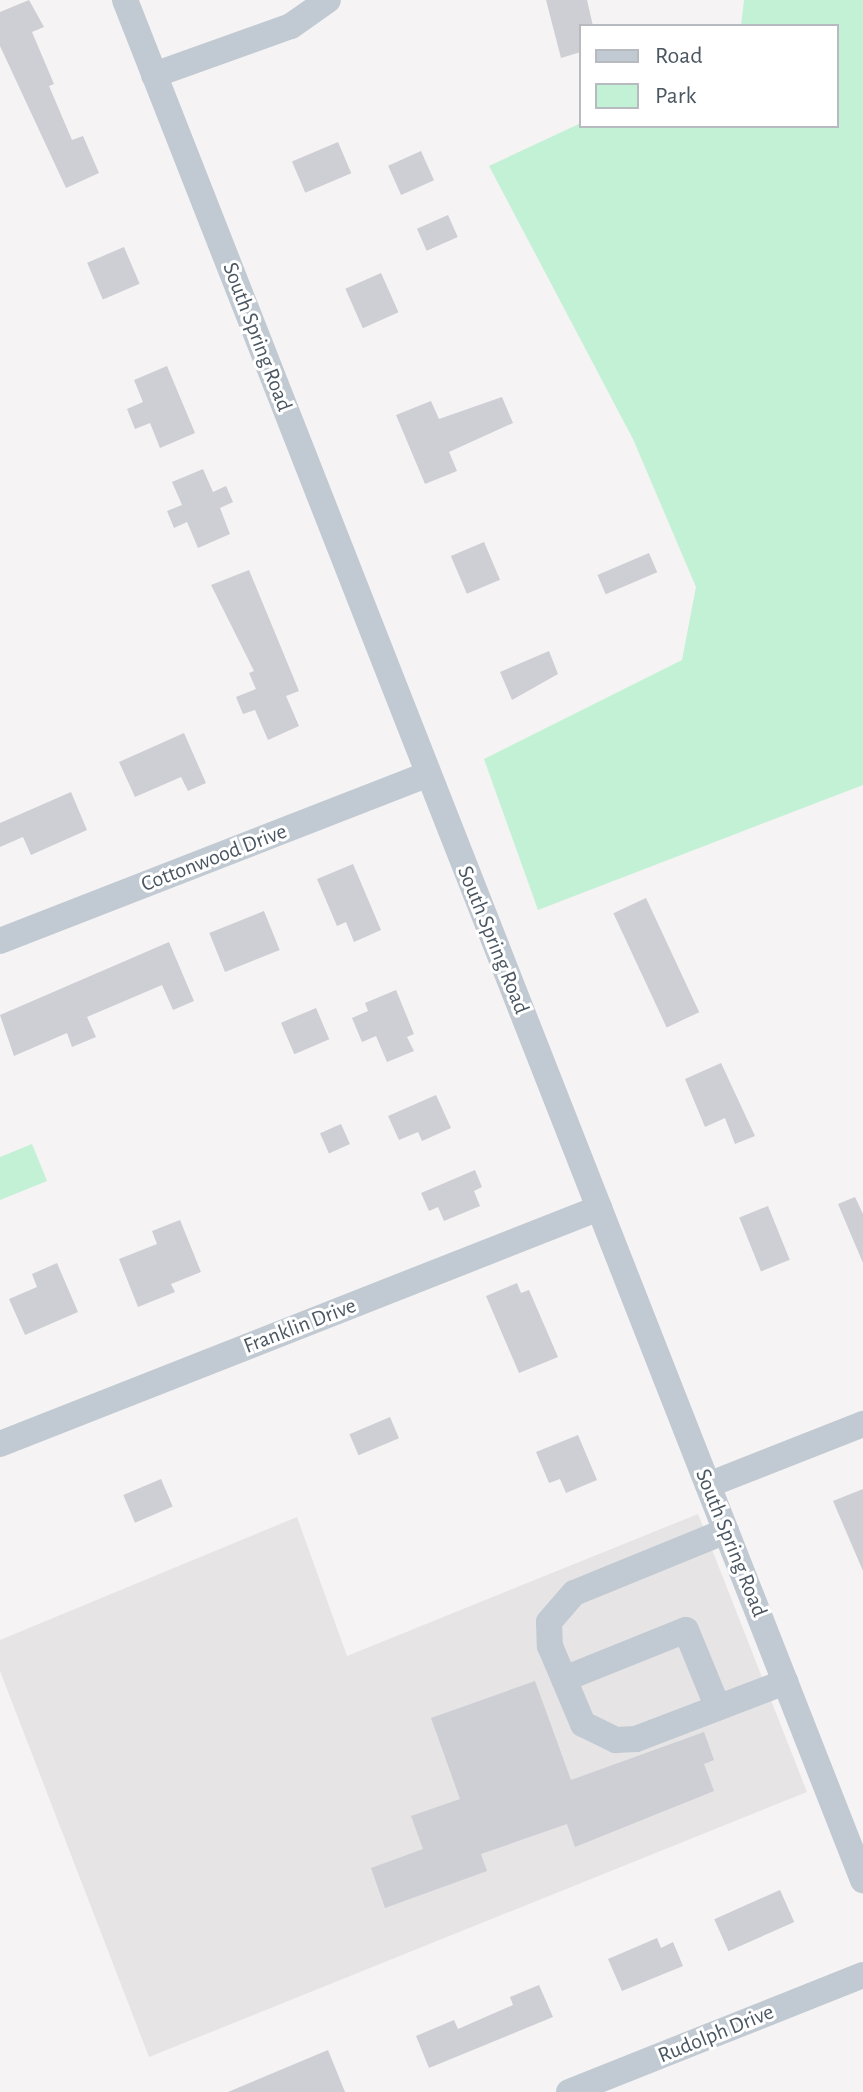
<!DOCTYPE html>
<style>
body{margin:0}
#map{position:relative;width:863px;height:2092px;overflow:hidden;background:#f5f3f3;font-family:"Alegreya Sans",sans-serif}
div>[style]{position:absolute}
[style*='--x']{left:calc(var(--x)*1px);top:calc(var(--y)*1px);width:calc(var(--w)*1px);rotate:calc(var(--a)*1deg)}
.education>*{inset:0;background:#e6e4e5}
.green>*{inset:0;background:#c3f1d5}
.building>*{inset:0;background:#cdcfd5;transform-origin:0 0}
.minor>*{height:26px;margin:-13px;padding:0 13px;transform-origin:13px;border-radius:13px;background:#c1cad2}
span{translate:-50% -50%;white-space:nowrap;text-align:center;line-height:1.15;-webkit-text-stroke:6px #fff;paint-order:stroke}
.street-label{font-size:22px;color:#4a5661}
.legend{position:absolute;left:579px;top:24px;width:260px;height:104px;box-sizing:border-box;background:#fff;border:2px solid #b7bbc0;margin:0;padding:10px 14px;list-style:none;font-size:24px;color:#4a5661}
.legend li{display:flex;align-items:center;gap:16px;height:40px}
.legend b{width:40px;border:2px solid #b7bbc0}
</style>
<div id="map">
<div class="education">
<i style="clip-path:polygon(698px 1514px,807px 1792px,149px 2057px,0 1671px,0 1640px,297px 1517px,347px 1656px)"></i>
</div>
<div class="green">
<i style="clip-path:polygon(744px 0,863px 0,863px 785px,538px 910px,484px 759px,682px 660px,696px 587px,633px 439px,489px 166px,581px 123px,837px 126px,837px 26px,741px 26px)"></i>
<i style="clip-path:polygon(32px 1144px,47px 1181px,0 1200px,0 1157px)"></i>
</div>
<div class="building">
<i style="clip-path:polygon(29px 0,44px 27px,32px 32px,54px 84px,49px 86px,72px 140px,83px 136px,99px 173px,66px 188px,0 46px,0 12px)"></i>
<i style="clip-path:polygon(546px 0,587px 0,593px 26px,581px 26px,581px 52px,561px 58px)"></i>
<i style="left:338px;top:142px;width:34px;height:50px;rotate:67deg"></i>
<i style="left:421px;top:151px;width:32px;height:36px;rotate:66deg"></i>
<i style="left:448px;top:215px;width:24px;height:34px;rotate:66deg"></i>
<i style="left:124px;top:247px;width:40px;height:40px;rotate:67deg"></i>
<i style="left:381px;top:273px;width:43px;height:39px;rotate:66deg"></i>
<i style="clip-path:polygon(167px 366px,195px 433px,160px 448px,150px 423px,135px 429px,127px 409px,143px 402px,134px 380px)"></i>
<i style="clip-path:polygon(502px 397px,513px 423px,449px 452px,457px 471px,425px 484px,396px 415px,431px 401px,439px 419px)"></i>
<i style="clip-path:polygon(203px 469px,213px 492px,226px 486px,233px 502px,220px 508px,230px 534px,198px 548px,187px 522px,174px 528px,167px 511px,182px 505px,172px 482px)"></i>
<i style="left:484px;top:542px;width:41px;height:36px;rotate:67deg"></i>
<i style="left:649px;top:553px;width:21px;height:56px;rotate:67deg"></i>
<i style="clip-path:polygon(249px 570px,299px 691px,286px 696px,299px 726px,268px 740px,255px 710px,243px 714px,236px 697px,256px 689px,249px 673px,254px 671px,211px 585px)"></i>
<i style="clip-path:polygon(549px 651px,558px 674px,512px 700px,500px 672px)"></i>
<i style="clip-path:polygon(184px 733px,206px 783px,188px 791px,181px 777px,135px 797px,119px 762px)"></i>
<i style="clip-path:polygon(71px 792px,87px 830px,31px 855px,23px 837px,0 847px,0 823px)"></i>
<i style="clip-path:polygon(353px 864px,381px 930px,354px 942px,346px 922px,337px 926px,317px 879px)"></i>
<i style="left:646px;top:898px;width:126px;height:36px;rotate:65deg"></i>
<i style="left:264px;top:911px;width:42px;height:59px;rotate:68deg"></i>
<i style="clip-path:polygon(169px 942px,194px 1001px,173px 1010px,162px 985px,87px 1017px,96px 1037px,72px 1047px,67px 1033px,14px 1056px,0 1015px)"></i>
<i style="clip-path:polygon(396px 990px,414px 1034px,407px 1037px,414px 1051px,387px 1062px,376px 1036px,362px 1042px,352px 1018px,368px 1011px,365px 1003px)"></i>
<i style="left:316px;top:1008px;width:34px;height:38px;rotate:67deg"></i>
<i style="clip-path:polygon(721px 1063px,755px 1136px,735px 1144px,725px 1118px,705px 1127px,685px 1079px)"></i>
<i style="clip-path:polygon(436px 1095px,451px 1128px,422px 1141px,418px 1132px,399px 1140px,388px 1116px)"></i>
<i style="left:341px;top:1124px;width:22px;height:23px;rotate:66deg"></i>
<i style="clip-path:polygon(475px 1170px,482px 1187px,474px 1191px,480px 1206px,444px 1221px,438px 1207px,429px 1211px,421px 1193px)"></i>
<i style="clip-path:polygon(855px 1197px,863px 1214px,863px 1263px,838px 1204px)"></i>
<i style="left:768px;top:1206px;width:58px;height:31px;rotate:68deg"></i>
<i style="clip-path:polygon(180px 1220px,201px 1272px,171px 1284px,175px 1292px,138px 1307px,119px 1259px,157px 1244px,152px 1231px)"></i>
<i style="clip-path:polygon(57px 1263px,78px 1312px,25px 1335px,9px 1299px,37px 1287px,32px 1274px)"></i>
<i style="clip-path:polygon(517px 1283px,521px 1293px,529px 1290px,558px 1357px,519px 1373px,486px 1296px)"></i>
<i style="left:390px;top:1417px;width:23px;height:44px;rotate:67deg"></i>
<i style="clip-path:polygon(578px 1435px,597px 1480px,566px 1493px,560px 1479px,549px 1483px,536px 1452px)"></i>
<i style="left:161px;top:1479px;width:30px;height:41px;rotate:67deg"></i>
<i style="clip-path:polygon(863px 1489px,863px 1571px,833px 1501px)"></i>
<i style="clip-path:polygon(535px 1681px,571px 1780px,704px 1732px,714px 1760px,704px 1764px,714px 1791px,575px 1847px,567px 1824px,481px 1854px,487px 1871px,385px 1908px,371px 1868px,423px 1849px,411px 1816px,460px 1799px,431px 1718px)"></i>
<i style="left:780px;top:1890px;width:35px;height:72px;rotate:66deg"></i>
<i style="clip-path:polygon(657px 1938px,661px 1948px,673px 1942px,683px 1966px,622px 1991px,608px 1959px)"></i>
<i style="clip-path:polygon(539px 1985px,553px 2017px,429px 2068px,416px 2036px,454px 2020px,458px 2029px,513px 2005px,510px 1997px)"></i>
<i style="clip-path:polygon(328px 2050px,345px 2092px,228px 2092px)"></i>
</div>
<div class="minor">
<i style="--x:125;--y:0;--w:2020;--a:68.57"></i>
<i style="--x:154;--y:75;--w:145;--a:-19.7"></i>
<i style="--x:291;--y:26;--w:45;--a:-35.1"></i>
<i style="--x:0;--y:941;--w:459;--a:-21.3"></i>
<i style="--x:0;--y:1444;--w:644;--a:-21.5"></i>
<i style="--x:708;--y:1485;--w:167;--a:-21.5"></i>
<i style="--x:726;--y:1531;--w:164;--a:157.8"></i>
<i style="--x:574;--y:1593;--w:38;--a:131"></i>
<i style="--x:549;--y:1622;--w:24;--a:88"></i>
<i style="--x:550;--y:1646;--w:85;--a:67.1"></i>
<i style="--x:583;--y:1724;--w:37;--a:26"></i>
<i style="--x:616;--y:1740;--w:20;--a:-3"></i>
<i style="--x:636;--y:1739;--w:160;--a:-20.9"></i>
<i style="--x:564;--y:1679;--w:131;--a:-21.9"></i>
<i style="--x:686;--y:1630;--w:84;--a:67.7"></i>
<i style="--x:569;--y:2092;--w:316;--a:-21.7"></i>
</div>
<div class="street-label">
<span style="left:257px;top:337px;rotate:69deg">South Spring Road</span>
<span style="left:214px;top:858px;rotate:-21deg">Cottonwood Drive</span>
<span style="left:493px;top:940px;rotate:68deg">South Spring Road</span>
<span style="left:300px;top:1326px;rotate:-21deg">Franklin Drive</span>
<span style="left:731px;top:1543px;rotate:68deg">South Spring Road</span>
<span style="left:716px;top:2034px;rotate:-22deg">Rudolph Drive</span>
</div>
<ul class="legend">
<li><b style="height:10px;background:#c1cad2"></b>Road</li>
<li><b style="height:22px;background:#c3f1d5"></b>Park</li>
</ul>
</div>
